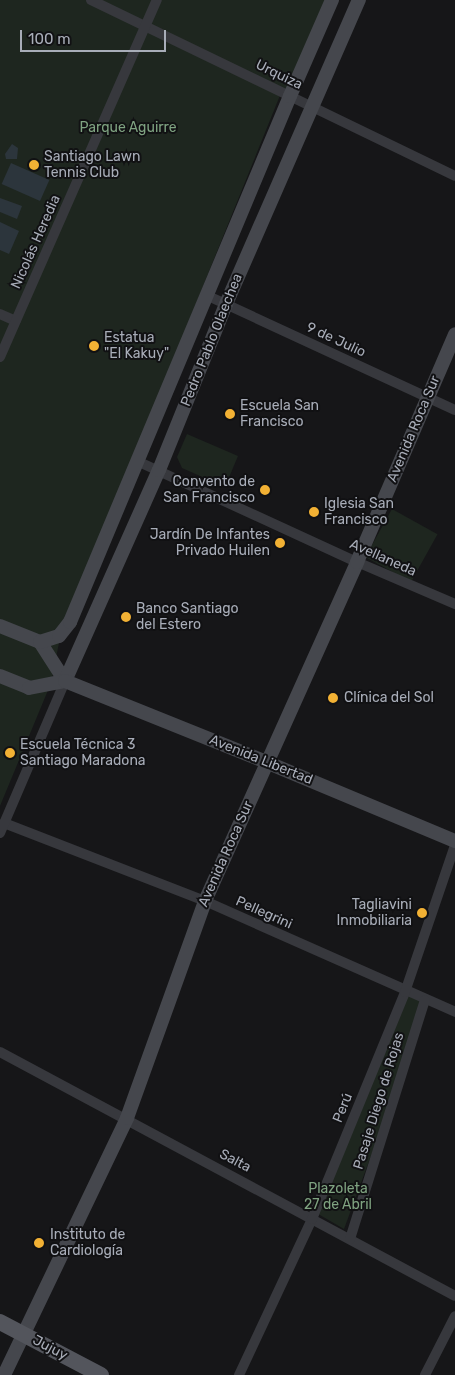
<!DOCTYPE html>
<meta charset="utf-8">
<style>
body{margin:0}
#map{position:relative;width:455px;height:1375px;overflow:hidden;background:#161618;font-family:Rubik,sans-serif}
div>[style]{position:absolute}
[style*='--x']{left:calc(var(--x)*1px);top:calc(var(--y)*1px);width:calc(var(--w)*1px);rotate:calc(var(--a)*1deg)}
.green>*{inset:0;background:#1e261f;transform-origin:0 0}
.water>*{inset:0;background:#2c353c;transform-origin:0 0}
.street>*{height:10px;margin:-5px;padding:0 5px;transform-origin:5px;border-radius:5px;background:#37383d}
.secondary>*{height:14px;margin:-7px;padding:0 7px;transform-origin:7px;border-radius:7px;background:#45474d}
.primary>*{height:16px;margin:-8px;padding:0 8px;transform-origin:8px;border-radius:8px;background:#53555c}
.dots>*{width:14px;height:14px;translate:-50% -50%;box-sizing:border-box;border:2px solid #111113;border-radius:50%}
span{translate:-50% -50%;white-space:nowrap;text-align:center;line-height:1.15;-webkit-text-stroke:4px #111113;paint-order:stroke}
.street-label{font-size:14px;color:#a8adb8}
.park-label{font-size:14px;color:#7fa381}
.poi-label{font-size:14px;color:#a8adb8}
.left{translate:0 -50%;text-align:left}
.right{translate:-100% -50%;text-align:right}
.scale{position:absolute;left:20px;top:30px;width:146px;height:22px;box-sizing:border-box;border:2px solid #a8adb8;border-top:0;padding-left:6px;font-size:15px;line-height:18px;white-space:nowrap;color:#a8adb8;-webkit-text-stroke:4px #111113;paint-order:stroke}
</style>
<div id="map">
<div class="green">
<i style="clip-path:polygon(0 0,326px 0,287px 89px,283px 88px,59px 643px,51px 683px,0 806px)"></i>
<i style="clip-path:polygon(187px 434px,238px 456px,225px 487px,182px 468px,177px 457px)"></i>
<i style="left:392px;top:509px;width:52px;height:55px;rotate:29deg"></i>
<i style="clip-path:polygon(407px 994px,427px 1004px,344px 1229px,313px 1211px)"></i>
</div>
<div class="water">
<i style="clip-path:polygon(12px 144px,18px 148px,17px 159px,6px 159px,5px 154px)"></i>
<i style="left:11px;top:163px;width:42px;height:23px;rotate:24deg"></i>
<i style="clip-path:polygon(0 198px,22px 206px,17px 219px,0 212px)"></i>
<i style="clip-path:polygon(0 222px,19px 231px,9px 254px,0 250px)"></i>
</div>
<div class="street">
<i style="--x:91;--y:0;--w:404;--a:25.8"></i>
<i style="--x:206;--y:295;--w:274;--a:24.8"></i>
<i style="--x:0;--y:314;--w:17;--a:24"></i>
<i style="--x:0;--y:357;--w:390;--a:-66.3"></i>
<i style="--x:137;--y:461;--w:242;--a:24.7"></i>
<i style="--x:357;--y:562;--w:107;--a:23.2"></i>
<i style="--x:4;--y:823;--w:216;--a:21.2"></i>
<i style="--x:205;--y:901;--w:274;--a:23.9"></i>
<i style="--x:0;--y:833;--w:165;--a:-66.8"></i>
<i style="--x:0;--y:1052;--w:516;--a:28.2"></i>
<i style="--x:350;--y:1239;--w:250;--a:-72.6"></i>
<i style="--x:239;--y:1375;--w:172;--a:-64.9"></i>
<i style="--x:312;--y:1219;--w:245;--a:-67.7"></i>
<i style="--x:405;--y:992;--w:155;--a:-71.2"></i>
<i style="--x:425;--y:1375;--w:66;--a:-63"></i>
</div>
<div class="secondary">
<i style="--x:0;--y:626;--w:43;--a:21.8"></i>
<i style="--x:40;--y:642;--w:46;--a:57.3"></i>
<i style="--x:40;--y:642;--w:20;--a:-18"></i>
<i style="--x:59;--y:636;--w:18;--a:-52"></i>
<i style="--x:70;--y:622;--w:570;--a:-67.3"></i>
<i style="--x:290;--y:96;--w:105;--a:-66.4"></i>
<i style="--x:0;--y:676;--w:31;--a:22"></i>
<i style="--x:29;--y:688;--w:37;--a:-11"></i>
<i style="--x:65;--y:681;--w:231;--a:-66"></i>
<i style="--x:159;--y:470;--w:179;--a:-68"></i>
<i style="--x:226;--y:304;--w:332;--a:-66.4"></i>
<i style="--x:65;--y:681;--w:217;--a:21.9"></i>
<i style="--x:266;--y:762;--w:205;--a:22.7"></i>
<i style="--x:4;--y:1375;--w:285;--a:-64.4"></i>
<i style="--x:127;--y:1118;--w:231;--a:-70.2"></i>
<i style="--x:205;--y:901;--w:372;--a:-65.8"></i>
<i style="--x:357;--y:562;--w:248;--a:-66.7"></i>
</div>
<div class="primary">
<i style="--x:0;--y:1322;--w:114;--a:27.7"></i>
</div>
<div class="dots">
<i style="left:34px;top:165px;background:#f2b134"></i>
<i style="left:94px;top:346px;background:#f2b134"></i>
<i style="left:230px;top:414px;background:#f2b134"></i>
<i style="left:265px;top:490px;background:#f2b134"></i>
<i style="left:314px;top:512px;background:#f2b134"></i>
<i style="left:280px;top:543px;background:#f2b134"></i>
<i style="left:126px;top:617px;background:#f2b134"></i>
<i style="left:333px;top:698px;background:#f2b134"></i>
<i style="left:10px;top:753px;background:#f2b134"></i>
<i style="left:422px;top:913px;background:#f2b134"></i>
<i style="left:39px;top:1243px;background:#f2b134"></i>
</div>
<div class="street-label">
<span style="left:279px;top:75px;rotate:26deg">Urquiza</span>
<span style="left:36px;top:242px;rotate:-66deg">Nicolás Heredia</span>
<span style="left:212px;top:340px;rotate:-68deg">Pedro Pablo Olaechea</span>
<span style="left:336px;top:340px;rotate:25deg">9 de Julio</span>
<span style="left:414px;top:429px;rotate:-67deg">Avenida Roca Sur</span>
<span style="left:383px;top:558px;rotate:24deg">Avellaneda</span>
<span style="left:261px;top:760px;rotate:22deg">Avenida Libertad</span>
<span style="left:226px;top:854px;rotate:-66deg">Avenida Roca Sur</span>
<span style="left:264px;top:913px;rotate:24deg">Pellegrini</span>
<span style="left:379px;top:1101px;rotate:-73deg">Pasaje Diego de Rojas</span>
<span style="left:343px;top:1108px;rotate:-68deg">Perú</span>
<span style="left:235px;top:1161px;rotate:28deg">Salta</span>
<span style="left:50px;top:1348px;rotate:28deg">Jujuy</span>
</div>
<div class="park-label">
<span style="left:128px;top:128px">Parque Aguirre</span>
<span style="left:338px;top:1197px">Plazoleta<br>27 de Abril</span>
</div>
<div class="poi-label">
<span class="left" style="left:44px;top:165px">Santiago Lawn<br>Tennis Club</span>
<span class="left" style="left:104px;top:346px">Estatua<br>"El Kakuy"</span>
<span class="left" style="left:240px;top:414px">Escuela San<br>Francisco</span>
<span class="right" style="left:255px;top:490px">Convento de<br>San Francisco</span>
<span class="left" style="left:324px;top:512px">Iglesia San<br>Francisco</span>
<span class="right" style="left:270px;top:543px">Jardín De Infantes<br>Privado Huilen</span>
<span class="left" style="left:136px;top:617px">Banco Santiago<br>del Estero</span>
<span class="left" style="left:344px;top:698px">Clínica del Sol</span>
<span class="left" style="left:20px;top:753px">Escuela Técnica 3<br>Santiago Maradona</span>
<span class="right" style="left:412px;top:913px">Tagliavini<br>Inmobiliaria</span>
<span class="left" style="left:50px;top:1243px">Instituto de<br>Cardiología</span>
</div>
<div class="scale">100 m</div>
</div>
